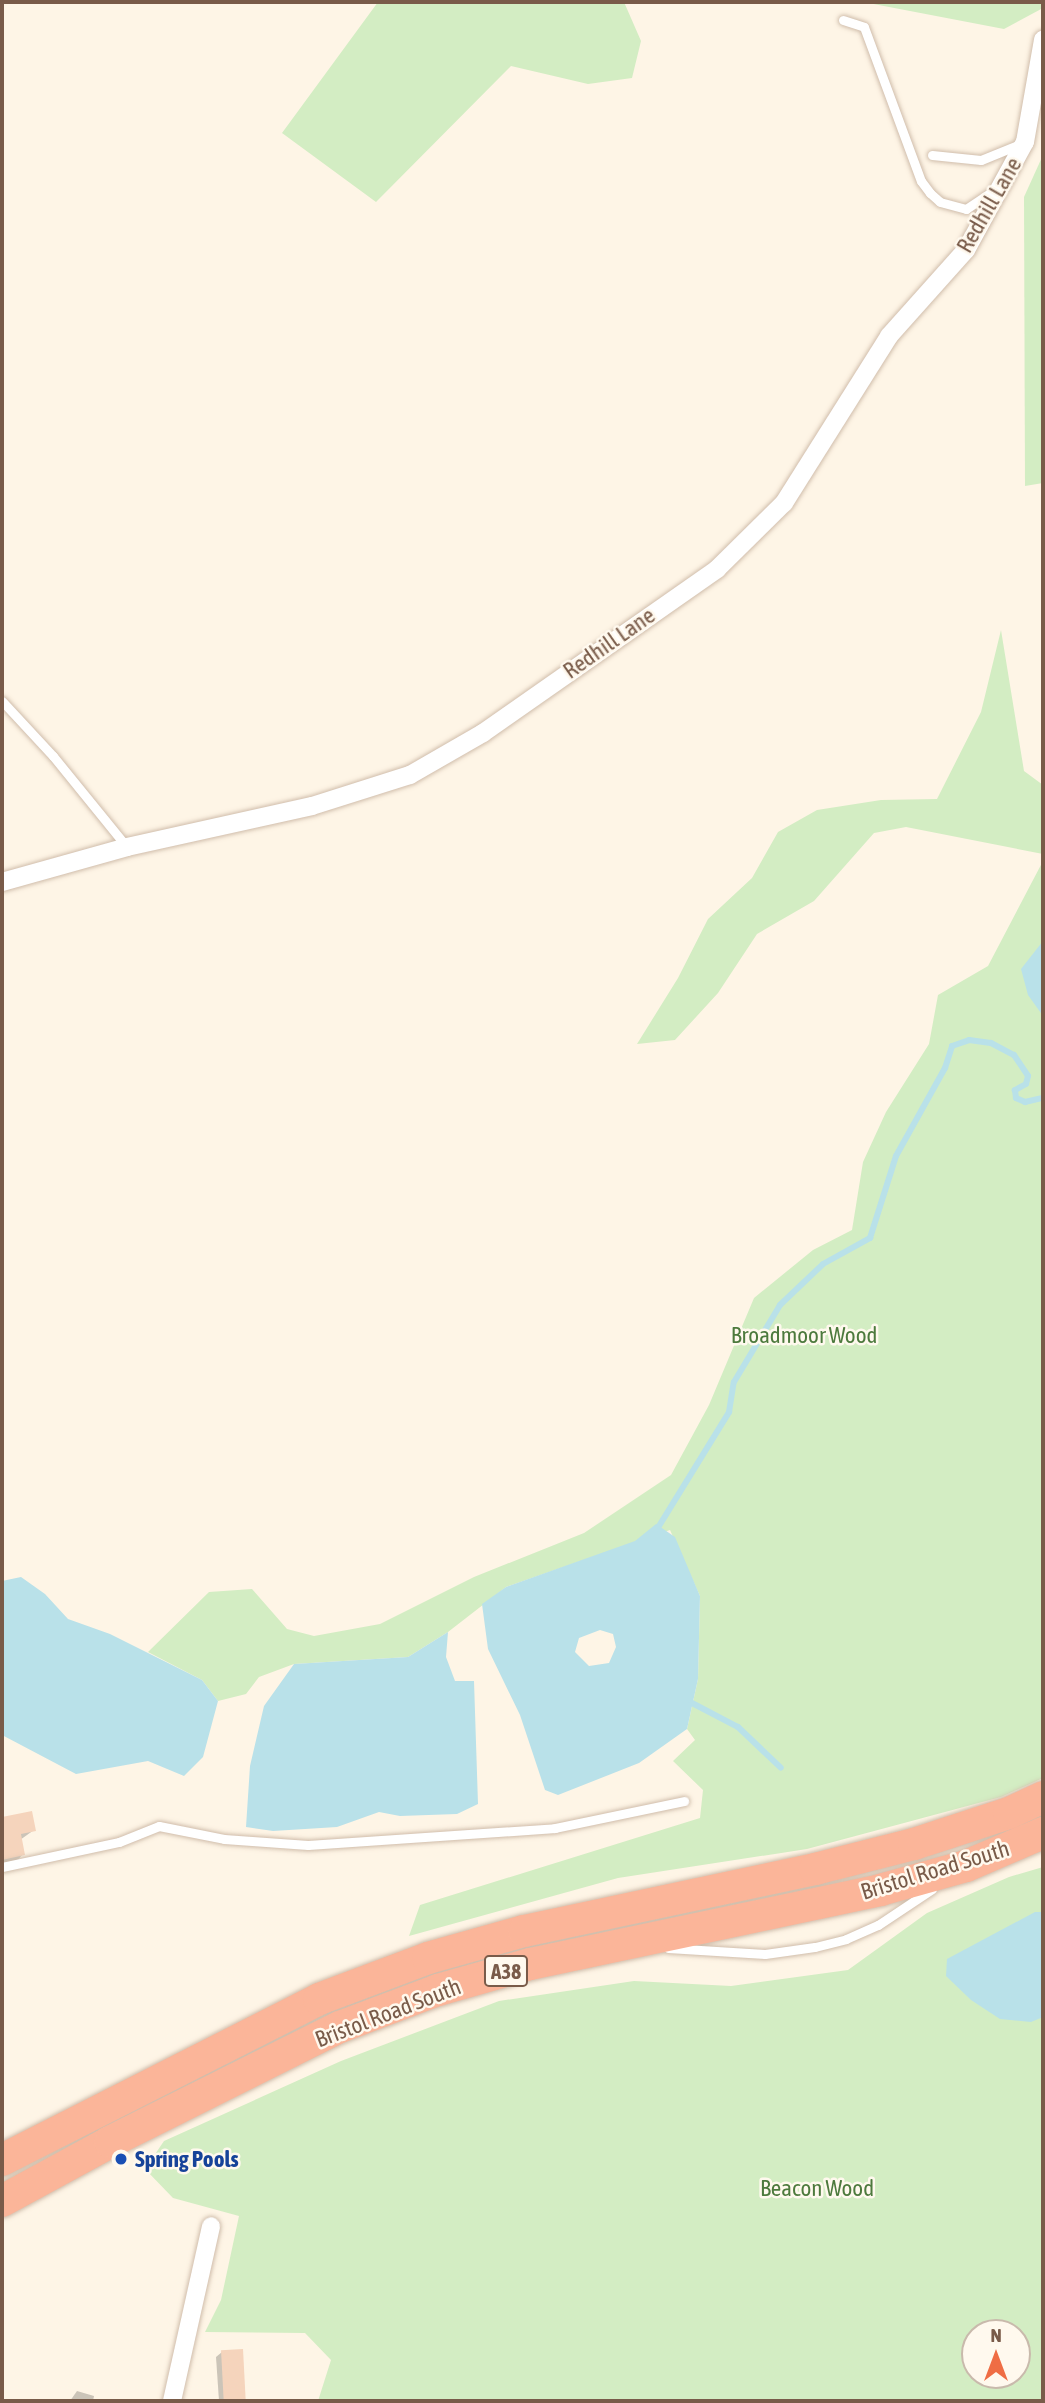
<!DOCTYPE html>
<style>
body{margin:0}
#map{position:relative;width:1045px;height:2403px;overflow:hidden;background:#fef5e6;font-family:"Asap Condensed",sans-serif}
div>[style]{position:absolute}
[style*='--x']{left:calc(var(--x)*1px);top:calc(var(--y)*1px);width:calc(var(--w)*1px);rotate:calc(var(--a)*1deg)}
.green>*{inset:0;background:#d3edc3}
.water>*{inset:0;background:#b9e1e9}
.shadow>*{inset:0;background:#0003}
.stream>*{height:6px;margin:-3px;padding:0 3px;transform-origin:3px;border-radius:3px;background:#b9e1e9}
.building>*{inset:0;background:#f5d4bc;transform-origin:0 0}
.roads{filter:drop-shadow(0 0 2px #d0bdab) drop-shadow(0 0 2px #d0bdab)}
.lane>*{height:9px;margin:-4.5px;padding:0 4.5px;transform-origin:4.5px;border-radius:4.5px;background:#fff}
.street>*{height:18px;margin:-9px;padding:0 9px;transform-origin:9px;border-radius:9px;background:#fff}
.highway>*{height:32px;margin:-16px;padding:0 16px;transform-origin:16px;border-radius:16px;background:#fbb599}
.dots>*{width:19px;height:19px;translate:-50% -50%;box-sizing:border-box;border:4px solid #fff9ee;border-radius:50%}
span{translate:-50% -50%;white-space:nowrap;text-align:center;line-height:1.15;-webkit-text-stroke:5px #fff9ee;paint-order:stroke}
.shield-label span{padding:2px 5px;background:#fff9ee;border:2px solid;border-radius:5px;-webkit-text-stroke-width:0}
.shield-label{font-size:21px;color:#795b49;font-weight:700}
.street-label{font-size:23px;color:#795b49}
.park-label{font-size:23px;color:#4d7a3d}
.transit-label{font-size:23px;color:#164399;font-weight:700}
.left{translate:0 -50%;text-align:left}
.frame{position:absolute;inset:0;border:4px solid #795b49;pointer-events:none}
.north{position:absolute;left:961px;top:2319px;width:70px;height:70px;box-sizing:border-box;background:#fff9ee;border:2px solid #c9baac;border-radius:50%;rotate:0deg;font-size:19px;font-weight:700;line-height:28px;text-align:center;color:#795b49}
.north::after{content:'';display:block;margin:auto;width:24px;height:32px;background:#ef6d44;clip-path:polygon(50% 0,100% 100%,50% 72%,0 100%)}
</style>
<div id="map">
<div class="green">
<i style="clip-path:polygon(378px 2px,624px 2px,641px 41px,632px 78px,588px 84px,511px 66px,376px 202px,282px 133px)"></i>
<i style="clip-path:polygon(863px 2px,1043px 2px,1043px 8px,1004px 29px)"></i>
<i style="clip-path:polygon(1043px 155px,1043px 483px,1025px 486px,1024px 197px)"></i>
<i style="clip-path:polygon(1001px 630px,1024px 771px,1043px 785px,1043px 854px,906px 827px,874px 833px,814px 901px,757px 934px,718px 993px,675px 1040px,637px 1044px,678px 978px,708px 919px,752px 878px,778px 832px,817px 810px,881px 800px,937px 799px,981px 712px)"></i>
<i style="clip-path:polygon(1043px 861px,1043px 1778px,1001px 1797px,807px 1849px,618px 1878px,409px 1936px,420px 1905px,700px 1818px,703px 1790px,673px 1761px,695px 1740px,687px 1729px,698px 1679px,700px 1596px,670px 1530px,506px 1587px,448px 1632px,408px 1657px,294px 1664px,259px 1677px,246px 1694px,218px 1701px,202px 1680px,148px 1652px,209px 1592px,252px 1589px,287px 1629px,314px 1636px,380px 1624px,474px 1577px,584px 1533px,671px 1475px,709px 1405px,754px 1298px,813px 1250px,852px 1230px,863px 1162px,886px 1112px,929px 1044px,938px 995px,988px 966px)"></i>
<i style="clip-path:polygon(evenodd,1043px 1867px,1043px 2401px,318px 2401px,331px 2360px,305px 2333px,205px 2332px,221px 2300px,239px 2216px,173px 2198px,145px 2169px,164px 2141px,341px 2061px,499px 2001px,634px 1981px,731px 1986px,848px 1970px,927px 1913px,1009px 1877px,1043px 1867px,975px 2333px,1017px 2333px,1017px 2375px,975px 2375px,975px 2333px)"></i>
</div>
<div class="water">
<i style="clip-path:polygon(1043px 941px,1043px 1016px,1028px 995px,1021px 969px)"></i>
<i style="clip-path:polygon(evenodd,656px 1524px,675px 1537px,700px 1596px,698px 1679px,687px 1729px,639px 1763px,558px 1795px,545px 1790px,520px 1715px,488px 1649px,482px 1604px,506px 1587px,635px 1541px,656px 1524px,600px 1630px,613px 1634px,616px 1647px,609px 1663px,589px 1666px,575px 1652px,579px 1638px,600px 1630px)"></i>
<i style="clip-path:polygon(21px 1577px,45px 1594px,68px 1619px,110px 1634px,202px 1680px,218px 1701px,203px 1757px,184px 1776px,148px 1761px,76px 1774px,2px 1735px,2px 1581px)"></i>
<i style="clip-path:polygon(448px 1632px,446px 1657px,455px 1681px,474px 1681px,478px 1804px,457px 1814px,400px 1816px,379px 1812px,337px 1827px,273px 1831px,246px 1827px,250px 1766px,264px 1706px,294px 1664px,408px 1657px)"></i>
<i style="clip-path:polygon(1035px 1912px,1043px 1912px,1043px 2017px,1031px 2022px,1000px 2019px,971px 2000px,946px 1976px,947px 1959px)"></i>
</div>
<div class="shadow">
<i style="clip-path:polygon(31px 1813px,34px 1830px,20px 1840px,23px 1854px,15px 1863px,2px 1866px,2px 1818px)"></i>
<i style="clip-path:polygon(241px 2351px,245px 2401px,219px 2401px,216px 2357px,222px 2352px)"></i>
<i style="clip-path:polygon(77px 2391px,94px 2396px,93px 2401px,70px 2401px)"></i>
</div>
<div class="stream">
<i style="--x:659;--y:1526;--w:134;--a:-58.4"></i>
<i style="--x:729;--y:1412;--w:30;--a:-81"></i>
<i style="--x:734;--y:1382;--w:90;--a:-59.1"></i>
<i style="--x:780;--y:1305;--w:59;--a:-43.6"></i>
<i style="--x:823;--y:1264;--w:54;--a:-29"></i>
<i style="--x:870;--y:1238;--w:86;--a:-72.4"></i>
<i style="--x:896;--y:1156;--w:101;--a:-60.9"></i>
<i style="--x:945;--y:1068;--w:23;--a:-72"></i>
<i style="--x:952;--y:1046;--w:18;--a:-19"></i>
<i style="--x:969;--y:1040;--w:22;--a:8"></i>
<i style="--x:991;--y:1043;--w:26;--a:28"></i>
<i style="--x:1014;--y:1055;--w:25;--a:56"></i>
<i style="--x:1028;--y:1076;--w:8;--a:104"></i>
<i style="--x:1026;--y:1084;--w:13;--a:151"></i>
<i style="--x:1015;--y:1090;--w:8;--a:83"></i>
<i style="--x:1016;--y:1098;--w:10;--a:24"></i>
<i style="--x:1025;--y:1102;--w:18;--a:-13"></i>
<i style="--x:692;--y:1703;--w:52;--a:27.6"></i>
<i style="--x:738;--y:1727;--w:59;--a:43.6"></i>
</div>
<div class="building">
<i style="clip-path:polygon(32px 1811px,36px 1831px,21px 1834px,25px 1855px,2px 1860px,2px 1817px)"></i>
<i style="left:243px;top:2349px;width:52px;height:22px;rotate:87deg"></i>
</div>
<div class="roads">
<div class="lane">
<i style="--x:843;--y:20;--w:22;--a:18"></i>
<i style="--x:864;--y:27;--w:164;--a:69.7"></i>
<i style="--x:921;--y:181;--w:15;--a:53"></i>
<i style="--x:930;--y:193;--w:13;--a:42"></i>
<i style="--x:940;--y:202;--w:27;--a:15"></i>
<i style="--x:966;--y:209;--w:32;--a:-34"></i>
<i style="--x:932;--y:155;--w:49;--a:5.8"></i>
<i style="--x:981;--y:160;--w:42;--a:-22.3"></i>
<i style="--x:2;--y:701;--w:75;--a:47.2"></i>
<i style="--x:53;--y:756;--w:117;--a:50.9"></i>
<i style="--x:2;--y:1867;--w:120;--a:-12.1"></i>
<i style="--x:119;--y:1842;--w:43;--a:-21.8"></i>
<i style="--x:159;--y:1826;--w:66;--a:11.3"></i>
<i style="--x:224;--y:1839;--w:84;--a:4.1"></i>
<i style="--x:308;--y:1845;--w:248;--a:-3.9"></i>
<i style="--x:555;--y:1828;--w:132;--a:-11.8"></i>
<i style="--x:668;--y:1948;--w:97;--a:3.5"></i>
<i style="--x:765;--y:1954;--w:50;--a:-8"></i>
<i style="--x:815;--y:1947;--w:32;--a:-14"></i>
<i style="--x:846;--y:1939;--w:35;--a:-24"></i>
<i style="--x:878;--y:1925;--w:65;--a:-33.7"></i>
</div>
<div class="street">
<i style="--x:2;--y:882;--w:130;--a:-15.6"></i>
<i style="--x:127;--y:847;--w:189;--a:-12.5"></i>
<i style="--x:312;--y:806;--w:103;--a:-17.6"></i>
<i style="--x:410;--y:775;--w:84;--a:-29.9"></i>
<i style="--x:483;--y:733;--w:286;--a:-35"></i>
<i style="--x:717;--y:569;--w:94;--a:-44.6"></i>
<i style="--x:784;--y:503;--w:197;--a:-57.8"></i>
<i style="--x:889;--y:336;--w:115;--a:-48.2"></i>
<i style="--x:966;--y:250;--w:123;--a:-61.4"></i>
<i style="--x:1025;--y:142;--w:104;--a:-80"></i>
<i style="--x:172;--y:2401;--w:179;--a:-77.4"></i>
</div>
<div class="highway">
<i style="--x:2;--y:2160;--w:356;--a:-26.9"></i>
<i style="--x:319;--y:1999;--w:116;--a:-20.6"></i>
<i style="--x:428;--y:1958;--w:100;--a:-15.7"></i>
<i style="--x:524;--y:1931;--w:298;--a:-12"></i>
<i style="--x:815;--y:1869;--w:102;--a:-14.2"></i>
<i style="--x:914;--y:1844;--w:100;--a:-18.1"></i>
<i style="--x:1009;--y:1813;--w:38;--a:-25"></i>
<i style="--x:2;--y:2201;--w:123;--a:-28.6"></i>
<i style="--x:110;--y:2142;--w:257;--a:-26.6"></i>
<i style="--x:340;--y:2027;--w:105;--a:-20.7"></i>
<i style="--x:438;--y:1990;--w:96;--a:-15.8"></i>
<i style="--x:530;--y:1964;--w:358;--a:-11.9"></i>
<i style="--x:880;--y:1890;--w:89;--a:-15.6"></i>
<i style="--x:966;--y:1866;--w:84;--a:-23.2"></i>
</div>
</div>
<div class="dots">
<i style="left:121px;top:2159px;background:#1a4fb4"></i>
</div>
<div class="shield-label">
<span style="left:506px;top:1971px">A38</span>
</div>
<div class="street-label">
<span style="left:989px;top:205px;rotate:-60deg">Redhill Lane</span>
<span style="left:609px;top:643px;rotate:-35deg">Redhill Lane</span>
<span style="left:935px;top:1870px;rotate:-17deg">Bristol Road South</span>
<span style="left:388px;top:2013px;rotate:-21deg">Bristol Road South</span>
</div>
<div class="park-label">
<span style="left:804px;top:1335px">Broadmoor Wood</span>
<span style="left:817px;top:2188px">Beacon Wood</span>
</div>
<div class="transit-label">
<span class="left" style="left:135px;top:2159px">Spring Pools</span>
</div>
<div class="frame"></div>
<div class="north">N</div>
</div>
